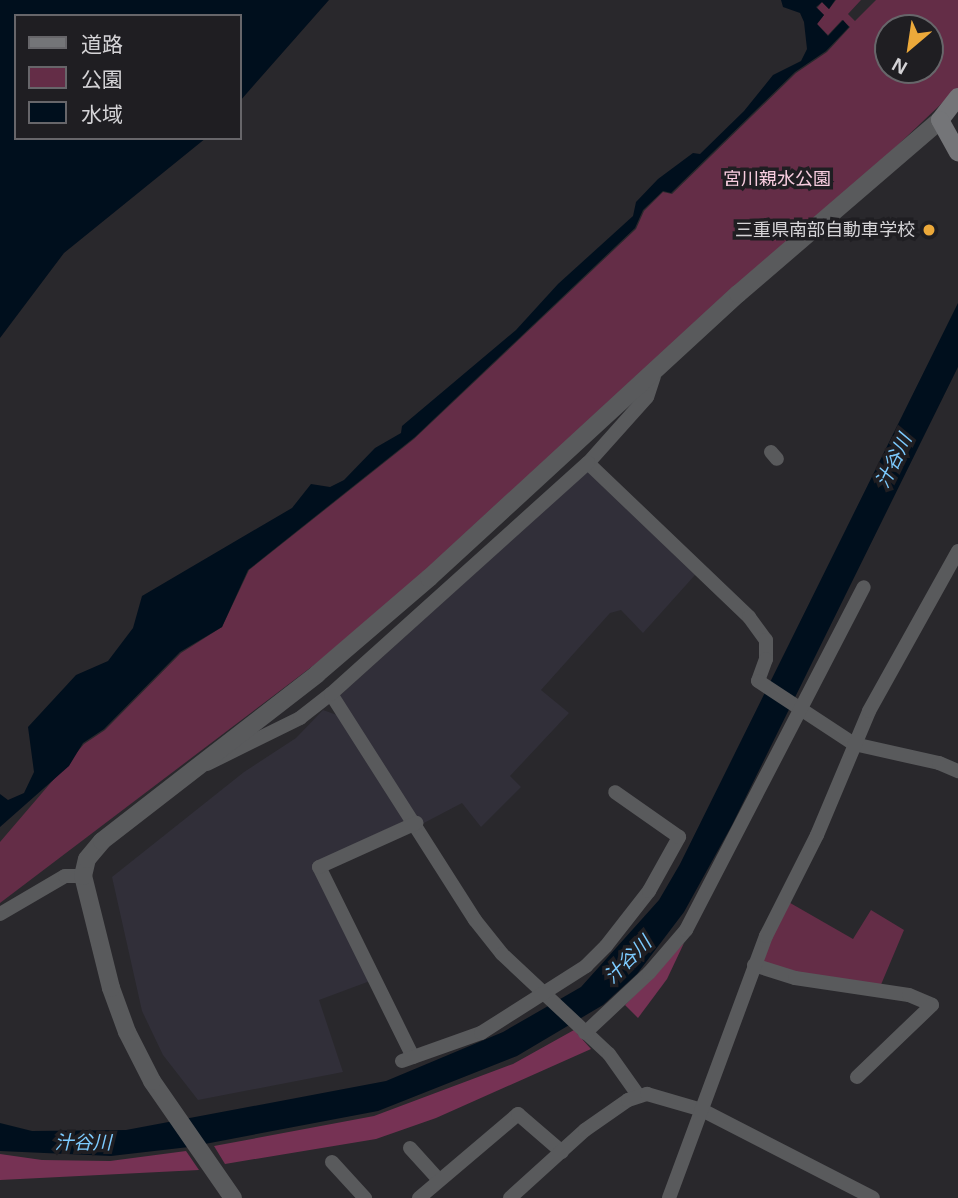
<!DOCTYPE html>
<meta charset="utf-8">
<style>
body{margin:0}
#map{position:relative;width:958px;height:1198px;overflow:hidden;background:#29282c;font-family:Helvetica,"Noto Sans JP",sans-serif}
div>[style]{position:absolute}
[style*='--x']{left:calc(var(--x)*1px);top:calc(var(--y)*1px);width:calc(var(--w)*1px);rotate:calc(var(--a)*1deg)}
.built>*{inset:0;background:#312f39}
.green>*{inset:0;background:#642d47}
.forest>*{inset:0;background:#763254}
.water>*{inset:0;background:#000f1d}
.minor>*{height:14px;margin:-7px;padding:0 7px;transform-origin:7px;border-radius:7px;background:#595a5c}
.tertiary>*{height:18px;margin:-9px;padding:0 9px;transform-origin:9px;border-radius:9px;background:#595a5c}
.secondary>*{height:18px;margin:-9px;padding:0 9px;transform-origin:9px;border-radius:9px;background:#747578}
.dots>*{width:19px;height:19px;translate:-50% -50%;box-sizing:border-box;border:4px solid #1f1e22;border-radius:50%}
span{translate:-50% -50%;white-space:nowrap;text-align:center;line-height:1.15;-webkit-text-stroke:7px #1f1e22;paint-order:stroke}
.park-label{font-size:18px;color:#f8cddf}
.poi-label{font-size:18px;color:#d4d3d6}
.right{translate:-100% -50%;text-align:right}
.water-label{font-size:19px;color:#7dcbff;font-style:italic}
.legend{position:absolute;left:14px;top:14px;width:228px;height:126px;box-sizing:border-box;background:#1f1e22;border:2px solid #67666a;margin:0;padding:9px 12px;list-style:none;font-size:21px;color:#d4d3d6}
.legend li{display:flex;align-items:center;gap:14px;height:35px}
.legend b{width:35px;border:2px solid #67666a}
.north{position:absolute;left:874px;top:14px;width:70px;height:70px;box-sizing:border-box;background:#1f1e22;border:2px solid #67666a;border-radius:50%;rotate:209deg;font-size:19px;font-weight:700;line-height:28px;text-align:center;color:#d4d3d6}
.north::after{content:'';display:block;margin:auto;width:24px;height:32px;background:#eca93a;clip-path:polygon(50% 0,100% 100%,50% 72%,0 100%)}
</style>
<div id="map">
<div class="built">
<i style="clip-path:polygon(588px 471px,695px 575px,643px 633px,621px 610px,610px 613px,541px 690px,569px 713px,510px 776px,521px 787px,481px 827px,462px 803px,422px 824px,337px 698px)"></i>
<i style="clip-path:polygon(323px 710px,337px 715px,408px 819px,320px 861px,370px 981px,319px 1000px,343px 1072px,198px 1100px,163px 1055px,142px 1011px,112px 877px,244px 772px,296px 738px)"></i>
</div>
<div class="green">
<i style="clip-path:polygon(evenodd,836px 0,861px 0,848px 14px,855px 21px,876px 0,958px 0,958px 88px,654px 376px,318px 662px,0 903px,0 842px,84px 744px,105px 730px,181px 653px,222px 627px,249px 570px,414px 439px,636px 229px,644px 211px,663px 192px,672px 194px,796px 73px,827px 52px,850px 27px,842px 20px,828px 35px,817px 24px,824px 15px,817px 8px,822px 2px,829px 9px,836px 0,888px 28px,930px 28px,930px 70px,888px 70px,888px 28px)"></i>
<i style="clip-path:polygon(785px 900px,853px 939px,871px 910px,904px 930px,880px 987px,754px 965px)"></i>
</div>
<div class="forest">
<i style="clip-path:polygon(684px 943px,667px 979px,638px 1018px,625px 1005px)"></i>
<i style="clip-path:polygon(574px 1030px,591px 1049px,436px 1118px,376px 1139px,225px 1164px,214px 1146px,374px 1116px,513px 1064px)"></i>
<i style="clip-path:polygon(186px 1151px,199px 1170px,0 1180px,0 1154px,42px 1160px,110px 1161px)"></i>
</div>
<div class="water">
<i style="clip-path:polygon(0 0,329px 0,240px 101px,240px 16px,16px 16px,16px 138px,206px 138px,64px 253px,0 338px)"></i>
<i style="clip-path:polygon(781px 0,835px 0,829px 9px,822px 2px,816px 7px,824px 15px,817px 24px,828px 36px,843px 20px,849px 27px,826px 51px,795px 72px,671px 193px,663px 191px,643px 210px,635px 228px,415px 437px,248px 570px,222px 627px,180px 652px,104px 729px,83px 743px,69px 766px,0 827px,0 794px,8px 800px,24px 793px,34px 772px,28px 727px,76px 675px,108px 661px,133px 628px,142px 596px,292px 508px,311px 484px,330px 487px,344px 480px,375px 448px,401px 433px,402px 426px,516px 330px,558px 284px,633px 216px,636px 202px,658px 179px,693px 153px,700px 154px,744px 111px,773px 75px,801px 61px,807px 49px,804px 22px,800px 13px,783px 7px)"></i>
<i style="clip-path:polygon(958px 303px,958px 367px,732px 825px,684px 912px,637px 974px,603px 1005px,517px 1056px,378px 1111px,189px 1147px,111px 1156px,0 1151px,0 1123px,32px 1131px,126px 1130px,386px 1081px,503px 1032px,581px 987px,659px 900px,680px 864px)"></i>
</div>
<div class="minor">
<i style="--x:654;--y:376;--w:22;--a:108"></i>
<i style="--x:647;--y:397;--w:89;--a:131.8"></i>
<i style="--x:588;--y:463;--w:223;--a:43.7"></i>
<i style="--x:749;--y:617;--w:29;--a:54"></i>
<i style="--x:766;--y:640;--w:19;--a:90"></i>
<i style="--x:766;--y:659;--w:23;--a:110"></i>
<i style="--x:758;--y:681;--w:115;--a:33.3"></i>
<i style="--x:854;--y:744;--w:87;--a:12.6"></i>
<i style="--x:939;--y:763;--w:21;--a:23"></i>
<i style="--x:771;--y:452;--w:9;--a:49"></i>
<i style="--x:331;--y:694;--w:268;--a:57.5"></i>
<i style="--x:475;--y:920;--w:43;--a:51.5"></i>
<i style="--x:502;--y:954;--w:146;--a:43.1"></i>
<i style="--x:609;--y:1054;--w:50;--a:54.7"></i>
<i style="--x:207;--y:764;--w:104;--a:-26.3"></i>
<i style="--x:300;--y:718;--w:39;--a:-38"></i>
<i style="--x:331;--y:694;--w:346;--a:-42"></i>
<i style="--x:0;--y:914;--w:75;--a:-30.3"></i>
<i style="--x:65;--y:876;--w:18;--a:0"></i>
<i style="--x:754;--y:965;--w:43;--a:17.6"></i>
<i style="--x:795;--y:978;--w:115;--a:8.5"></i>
<i style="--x:909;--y:995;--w:25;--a:23"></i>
<i style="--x:932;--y:1005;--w:104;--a:136.2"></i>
<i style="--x:585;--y:1033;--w:88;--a:-43.2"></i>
<i style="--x:649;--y:973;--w:57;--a:-49.3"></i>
<i style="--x:686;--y:930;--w:386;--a:-62.6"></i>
<i style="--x:413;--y:1057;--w:212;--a:-116.3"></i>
<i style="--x:319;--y:867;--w:107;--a:-24.4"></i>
<i style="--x:402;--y:1061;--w:84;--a:-19.5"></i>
<i style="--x:481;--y:1033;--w:125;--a:-32.5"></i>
<i style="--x:586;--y:966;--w:28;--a:-45"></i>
<i style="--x:606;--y:946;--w:70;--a:-52"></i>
<i style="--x:649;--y:891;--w:62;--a:-60.9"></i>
<i style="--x:679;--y:837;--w:78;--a:-144.9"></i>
<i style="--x:410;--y:1148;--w:43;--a:47.8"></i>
<i style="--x:332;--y:1162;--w:49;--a:47.5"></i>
<i style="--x:419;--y:1198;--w:130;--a:-40.3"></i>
<i style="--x:518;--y:1114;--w:58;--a:40.8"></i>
<i style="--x:510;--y:1198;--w:101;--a:-42.2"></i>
<i style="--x:585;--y:1130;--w:52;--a:-34.9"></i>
<i style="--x:628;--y:1100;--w:20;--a:-18"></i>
<i style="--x:647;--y:1094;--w:57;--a:16.2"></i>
<i style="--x:702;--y:1110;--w:192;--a:27.2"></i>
<i style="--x:669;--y:1198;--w:279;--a:-69.7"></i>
<i style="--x:766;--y:936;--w:113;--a:-63.2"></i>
<i style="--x:817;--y:835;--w:134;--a:-67.2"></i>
<i style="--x:869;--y:711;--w:183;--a:-60.9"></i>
</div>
<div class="tertiary">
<i style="--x:233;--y:1198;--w:142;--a:-124.7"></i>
<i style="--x:152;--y:1081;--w:55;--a:-117"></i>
<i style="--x:127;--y:1032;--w:47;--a:-110"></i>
<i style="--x:111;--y:988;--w:115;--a:-104"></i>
<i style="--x:83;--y:876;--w:17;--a:-77"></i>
<i style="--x:87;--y:859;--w:23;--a:-50"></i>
<i style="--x:102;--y:841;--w:272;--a:-37.8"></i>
<i style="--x:317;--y:674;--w:148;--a:-40.6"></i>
<i style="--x:429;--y:578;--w:420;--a:-42.6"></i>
<i style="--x:738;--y:294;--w:267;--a:-40.7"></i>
</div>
<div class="secondary">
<i style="--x:958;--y:97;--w:29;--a:128"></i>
<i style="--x:940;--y:120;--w:37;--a:61"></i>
</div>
<div class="dots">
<i style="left:929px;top:230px;background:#eca93a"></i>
</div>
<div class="park-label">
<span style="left:777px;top:179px">宮川親水公園</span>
</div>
<div class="poi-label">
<span class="right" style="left:915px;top:230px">三重県南部自動車学校</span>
</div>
<div class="water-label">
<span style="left:894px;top:461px;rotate:-64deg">汁谷川</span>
<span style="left:628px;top:960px;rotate:-45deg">汁谷川</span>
<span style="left:83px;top:1143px">汁谷川</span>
</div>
<ul class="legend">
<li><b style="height:9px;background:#747578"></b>道路</li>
<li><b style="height:19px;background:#642d47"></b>公園</li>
<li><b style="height:19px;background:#000f1d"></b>水域</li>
</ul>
<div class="north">N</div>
</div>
